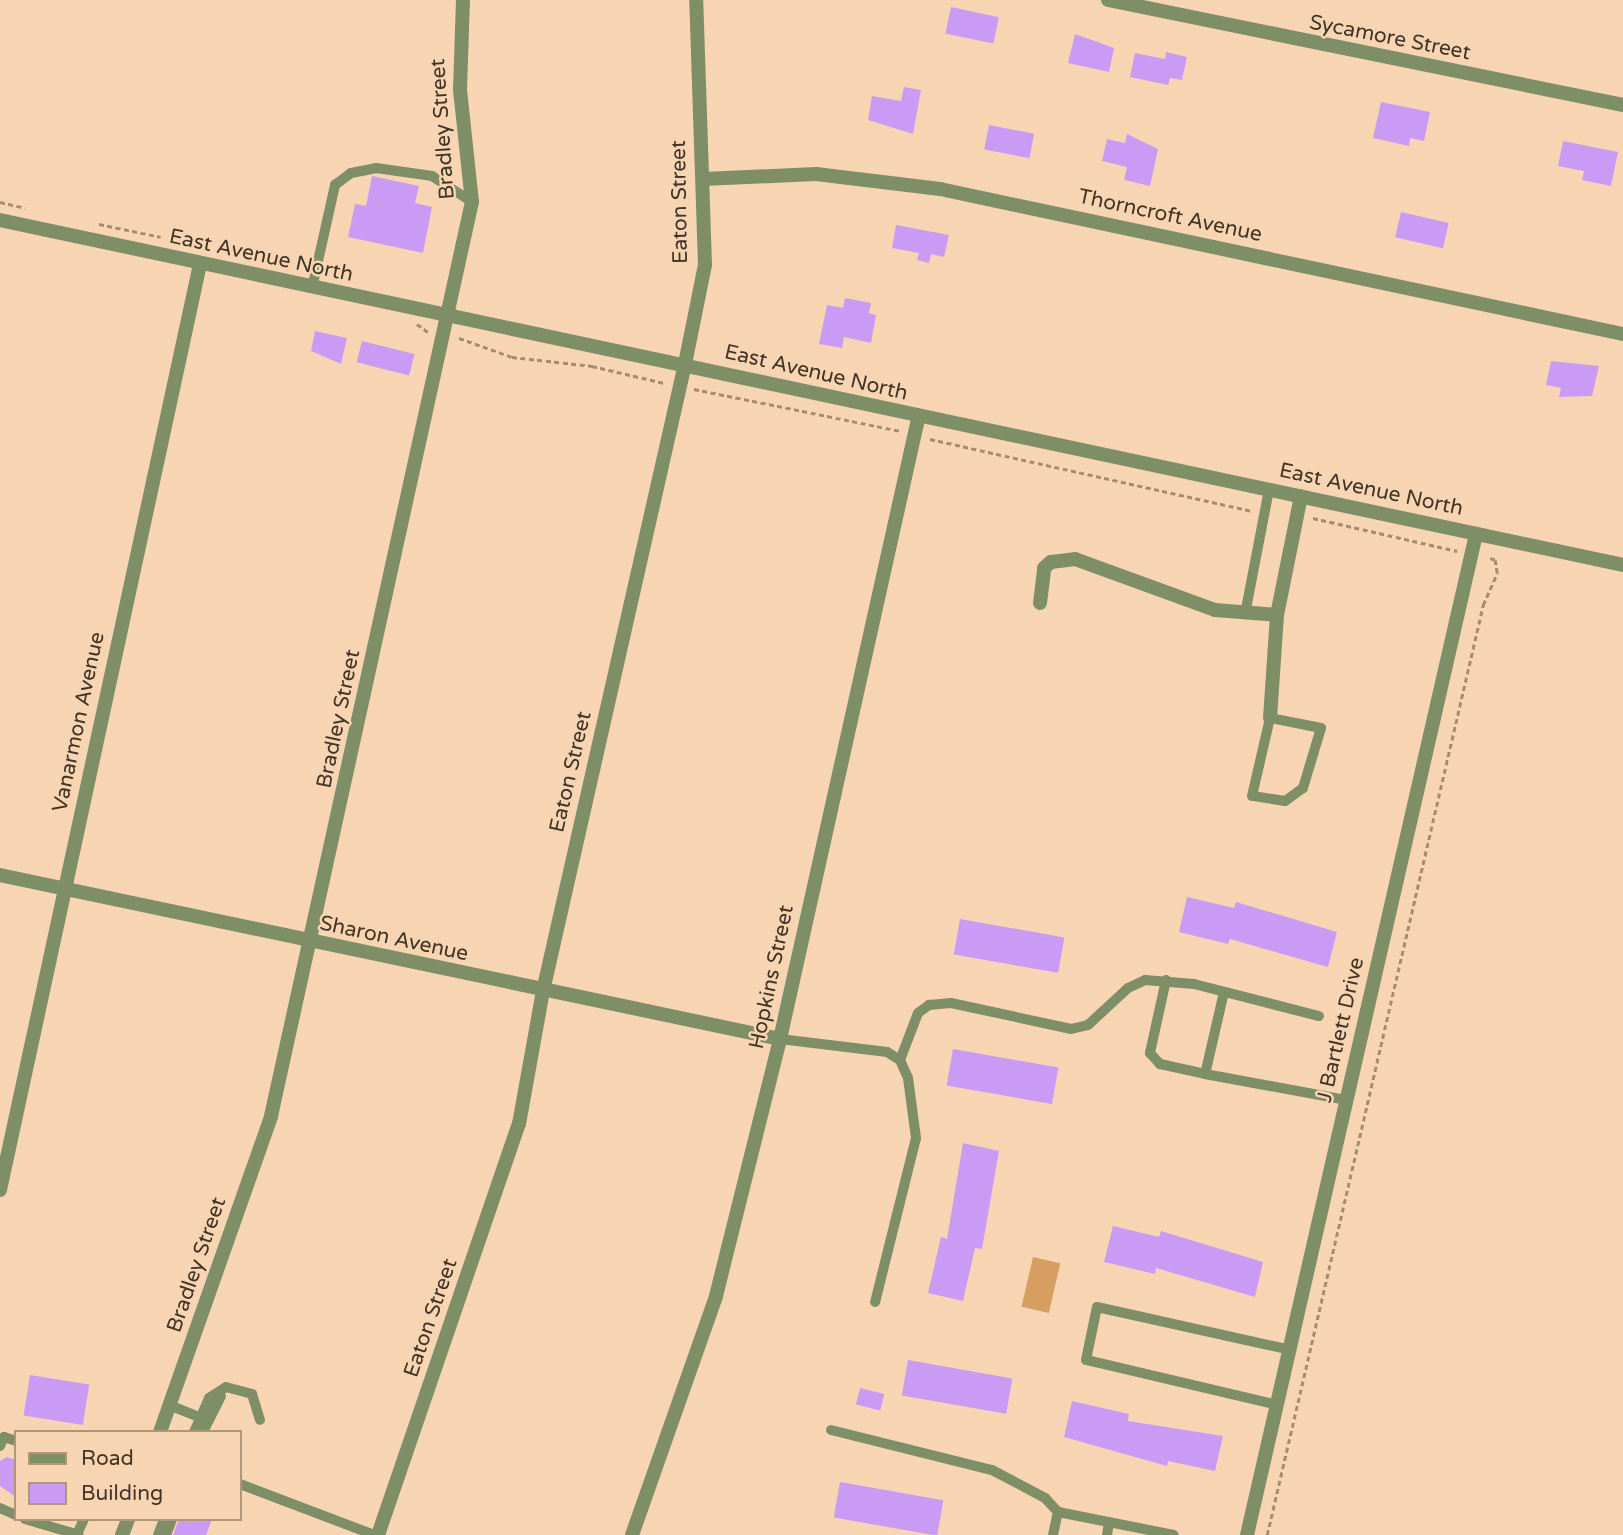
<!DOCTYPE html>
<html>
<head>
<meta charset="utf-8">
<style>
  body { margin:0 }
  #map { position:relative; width:1623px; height:1535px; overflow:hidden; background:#f8d5b2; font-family:"Varela Round",sans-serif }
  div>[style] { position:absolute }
  .green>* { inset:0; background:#d69e61; transform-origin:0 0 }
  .building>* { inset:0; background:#c99bf5; transform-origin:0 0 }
  .path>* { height:2.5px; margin-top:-1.25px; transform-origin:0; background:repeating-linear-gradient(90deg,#a48b72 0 5px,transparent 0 8.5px) }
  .service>* { height:10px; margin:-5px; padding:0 5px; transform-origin:5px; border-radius:5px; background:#7e8f68 }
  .minor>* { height:14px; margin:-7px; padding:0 7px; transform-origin:7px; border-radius:7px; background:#7e8f68 }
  span { translate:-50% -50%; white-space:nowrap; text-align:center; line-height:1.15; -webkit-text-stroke:5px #f8d5b2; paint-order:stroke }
  .street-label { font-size:21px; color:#423426 }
  .legend { position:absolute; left:14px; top:1430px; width:228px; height:91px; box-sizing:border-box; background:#f8d5b2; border:2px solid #af957a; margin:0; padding:9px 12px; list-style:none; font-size:21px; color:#423426 }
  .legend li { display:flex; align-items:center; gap:14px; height:35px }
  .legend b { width:35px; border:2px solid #af957a }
</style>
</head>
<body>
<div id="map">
  <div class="green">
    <div style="left:1033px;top:1257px;width:28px;height:51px;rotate:13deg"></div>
  </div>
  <div class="building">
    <div style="left:951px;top:7px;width:49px;height:27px;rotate:12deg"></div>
    <div style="clip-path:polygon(1075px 34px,1114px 48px,1109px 72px,1068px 63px)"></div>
    <div style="clip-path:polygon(1166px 52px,1187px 57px,1182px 80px,1170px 78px,1168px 85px,1130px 77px,1135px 53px,1165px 59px)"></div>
    <div style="clip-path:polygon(904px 87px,921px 90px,913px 134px,868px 120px,872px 96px,901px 101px)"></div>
    <div style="clip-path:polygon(1381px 102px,1430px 112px,1424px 141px,1410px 138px,1409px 146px,1373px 138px)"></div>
    <div style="left:989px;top:125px;width:46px;height:25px;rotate:11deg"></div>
    <div style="clip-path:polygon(1127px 134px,1158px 149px,1150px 186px,1124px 180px,1127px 167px,1102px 161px,1107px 139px,1125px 143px)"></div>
    <div style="clip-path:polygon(1563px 141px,1618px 152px,1611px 186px,1582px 180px,1584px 171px,1558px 166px)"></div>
    <div style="clip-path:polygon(372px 176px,419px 186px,415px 203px,432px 207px,423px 253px,348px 237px,355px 204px,366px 206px)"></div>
    <div style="left:1401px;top:212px;width:49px;height:26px;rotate:13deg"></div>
    <div style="clip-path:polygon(896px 225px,949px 235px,944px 257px,931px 254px,929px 263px,917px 260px,919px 253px,892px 248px)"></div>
    <div style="clip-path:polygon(845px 298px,871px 303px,869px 313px,876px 315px,871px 343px,844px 337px,842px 348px,819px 344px,827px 305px,843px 308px)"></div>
    <div style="clip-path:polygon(315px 331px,347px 338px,341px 364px,311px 351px)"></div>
    <div style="left:362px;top:341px;width:54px;height:22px;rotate:14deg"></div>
    <div style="clip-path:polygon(1551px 361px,1599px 366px,1592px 396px,1559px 397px,1561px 388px,1546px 385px)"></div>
    <div style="clip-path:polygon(1187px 897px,1234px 908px,1236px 902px,1337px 932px,1328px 967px,1230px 939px,1228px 944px,1179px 932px)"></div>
    <div style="left:960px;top:919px;width:106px;height:36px;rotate:10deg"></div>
    <div style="left:953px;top:1049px;width:107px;height:37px;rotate:10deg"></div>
    <div style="clip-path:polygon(963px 1143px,999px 1151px,982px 1249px,975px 1248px,963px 1301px,928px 1293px,941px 1237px,947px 1239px)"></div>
    <div style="clip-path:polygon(1113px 1226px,1159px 1237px,1161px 1231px,1263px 1262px,1255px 1297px,1156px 1268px,1155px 1274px,1104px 1262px)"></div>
    <div style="left:908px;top:1360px;width:106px;height:36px;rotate:10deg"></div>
    <div style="left:30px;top:1375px;width:60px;height:41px;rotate:9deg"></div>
    <div style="left:860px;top:1388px;width:25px;height:17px;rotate:14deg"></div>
    <div style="clip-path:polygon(1072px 1401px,1129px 1414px,1128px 1421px,1223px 1436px,1215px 1471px,1168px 1461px,1167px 1466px,1064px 1437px)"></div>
    <div style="clip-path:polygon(7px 1457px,16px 1460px,16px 1497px,0 1486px,0 1461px)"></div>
    <div style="left:840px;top:1482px;width:105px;height:36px;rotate:10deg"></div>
    <div style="clip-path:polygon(179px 1519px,212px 1519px,206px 1535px,173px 1535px)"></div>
  </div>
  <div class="path">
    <div style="left:0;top:202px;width:26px;rotate:13deg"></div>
    <div style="left:99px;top:224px;width:63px;rotate:11.8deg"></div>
    <div style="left:417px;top:324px;width:14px;rotate:36deg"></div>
    <div style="left:459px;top:338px;width:56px;rotate:19.7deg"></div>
    <div style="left:512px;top:357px;width:81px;rotate:6.4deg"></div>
    <div style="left:592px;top:366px;width:74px;rotate:13.3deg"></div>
    <div style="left:694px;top:389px;width:210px;rotate:11.5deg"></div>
    <div style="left:930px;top:439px;width:329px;rotate:12.6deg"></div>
    <div style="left:1313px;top:518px;width:148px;rotate:12.9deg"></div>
    <div style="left:1267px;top:1535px;width:955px;rotate:-76.92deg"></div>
    <div style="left:1483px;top:605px;width:35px;rotate:-66deg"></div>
    <div style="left:1497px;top:573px;width:13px;rotate:-99deg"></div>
    <div style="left:1495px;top:560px;width:8px;rotate:-166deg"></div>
  </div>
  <div class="service">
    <div style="left:312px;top:288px;width:106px;rotate:-77.4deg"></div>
    <div style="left:335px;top:185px;width:20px;rotate:-37deg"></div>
    <div style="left:351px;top:173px;width:25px;rotate:-11deg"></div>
    <div style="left:376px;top:168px;width:57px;rotate:8.1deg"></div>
    <div style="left:432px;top:176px;width:48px;rotate:33deg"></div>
    <div style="left:1246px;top:609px;width:122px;rotate:-79.1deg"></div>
    <div style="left:1270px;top:718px;width:52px;rotate:11.1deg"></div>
    <div style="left:1321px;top:728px;width:63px;rotate:106.7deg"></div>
    <div style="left:1303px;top:788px;width:22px;rotate:144deg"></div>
    <div style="left:1285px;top:801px;width:33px;rotate:-171deg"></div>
    <div style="left:1252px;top:796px;width:80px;rotate:-77deg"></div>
    <div style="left:1166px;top:980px;width:75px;rotate:102.4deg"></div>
    <div style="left:1150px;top:1053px;width:15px;rotate:48deg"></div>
    <div style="left:1160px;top:1064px;width:46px;rotate:12.5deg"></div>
    <div style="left:1224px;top:992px;width:84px;rotate:103deg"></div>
    <div style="left:1205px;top:1074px;width:143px;rotate:10.4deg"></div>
    <div style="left:780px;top:1039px;width:108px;rotate:6.9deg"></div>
    <div style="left:887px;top:1052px;width:15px;rotate:32deg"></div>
    <div style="left:900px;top:1060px;width:20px;rotate:66deg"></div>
    <div style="left:908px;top:1078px;width:61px;rotate:82.4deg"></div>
    <div style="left:916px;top:1138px;width:169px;rotate:104deg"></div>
    <div style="left:900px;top:1060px;width:50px;rotate:-69deg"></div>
    <div style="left:918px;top:1013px;width:14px;rotate:-36deg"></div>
    <div style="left:929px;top:1005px;width:22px;rotate:-5deg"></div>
    <div style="left:951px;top:1003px;width:123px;rotate:12.2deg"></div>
    <div style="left:1071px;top:1029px;width:17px;rotate:-13deg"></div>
    <div style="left:1088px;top:1025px;width:54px;rotate:-42.8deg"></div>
    <div style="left:1128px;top:988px;width:19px;rotate:-25deg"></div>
    <div style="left:1145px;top:980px;width:49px;rotate:4.7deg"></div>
    <div style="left:1194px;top:984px;width:129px;rotate:14.4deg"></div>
    <div style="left:1274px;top:1404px;width:193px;rotate:-166.8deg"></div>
    <div style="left:1086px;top:1360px;width:54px;rotate:-78.3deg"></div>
    <div style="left:1097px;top:1307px;width:195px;rotate:12.5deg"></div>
    <div style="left:169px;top:1405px;width:32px;rotate:22deg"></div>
    <div style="left:831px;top:1430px;width:166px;rotate:14deg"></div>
    <div style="left:992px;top:1470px;width:60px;rotate:27.8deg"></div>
    <div style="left:1045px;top:1498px;width:19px;rotate:47deg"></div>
    <div style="left:1058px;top:1512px;width:118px;rotate:11.2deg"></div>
    <div style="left:194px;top:1432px;width:37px;rotate:-66deg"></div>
    <div style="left:209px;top:1398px;width:20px;rotate:-33deg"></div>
    <div style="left:226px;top:1387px;width:27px;rotate:15deg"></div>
    <div style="left:252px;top:1394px;width:27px;rotate:73deg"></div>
    <div style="left:203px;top:1432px;width:40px;rotate:-63.4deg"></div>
    <div style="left:0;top:1446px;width:10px;rotate:-66deg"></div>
    <div style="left:4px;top:1437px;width:13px;rotate:18deg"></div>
    <div style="left:240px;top:1484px;width:143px;rotate:20.8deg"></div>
    <div style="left:0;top:1508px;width:17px;rotate:24deg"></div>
    <div style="left:25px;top:1519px;width:56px;rotate:16.5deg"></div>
    <div style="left:77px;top:1534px;width:17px;rotate:-65deg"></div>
    <div style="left:158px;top:1535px;width:17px;rotate:-69deg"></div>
    <div style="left:166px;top:1535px;width:17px;rotate:-69deg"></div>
    <div style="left:1053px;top:1535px;width:24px;rotate:-78deg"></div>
    <div style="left:1107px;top:1535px;width:13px;rotate:-81deg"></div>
  </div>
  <div class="minor">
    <div style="left:1108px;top:0;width:526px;rotate:11.52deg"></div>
    <div style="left:703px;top:179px;width:113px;rotate:-2.5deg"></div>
    <div style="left:816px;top:174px;width:125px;rotate:6.9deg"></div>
    <div style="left:940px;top:189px;width:698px;rotate:11.99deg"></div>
    <div style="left:0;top:220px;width:1659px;rotate:12deg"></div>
    <div style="left:1040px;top:603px;width:35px;rotate:-83deg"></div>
    <div style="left:1044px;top:568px;width:9px;rotate:-41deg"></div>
    <div style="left:1051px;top:562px;width:24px;rotate:-7deg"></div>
    <div style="left:1075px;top:559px;width:149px;rotate:20deg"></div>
    <div style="left:1215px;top:610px;width:62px;rotate:4.6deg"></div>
    <div style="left:1270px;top:718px;width:103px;rotate:-86.1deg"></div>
    <div style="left:1277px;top:615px;width:121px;rotate:-78.6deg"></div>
    <div style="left:0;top:875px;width:797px;rotate:11.87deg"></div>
    <div style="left:0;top:1190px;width:947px;rotate:-77.81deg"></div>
    <div style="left:160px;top:1432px;width:335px;rotate:-70.6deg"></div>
    <div style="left:271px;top:1116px;width:936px;rotate:-77.6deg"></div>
    <div style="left:472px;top:202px;width:113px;rotate:-96.1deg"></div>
    <div style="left:460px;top:90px;width:90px;rotate:-88.1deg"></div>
    <div style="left:122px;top:1535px;width:17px;rotate:-69deg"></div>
    <div style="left:378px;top:1535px;width:435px;rotate:-71.1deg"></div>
    <div style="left:519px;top:1124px;width:135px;rotate:-79.8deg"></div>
    <div style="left:543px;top:991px;width:643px;rotate:-77.24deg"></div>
    <div style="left:685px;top:364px;width:101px;rotate:-78.6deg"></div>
    <div style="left:705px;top:265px;width:265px;rotate:-91.9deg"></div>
    <div style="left:632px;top:1535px;width:253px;rotate:-70.6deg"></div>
    <div style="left:716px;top:1296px;width:265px;rotate:-76deg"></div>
    <div style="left:780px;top:1039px;width:635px;rotate:-77.45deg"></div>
    <div style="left:1247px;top:1535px;width:1027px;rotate:-77.11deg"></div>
  </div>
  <div class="street-label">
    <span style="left:1390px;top:38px;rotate:11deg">Sycamore Street</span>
    <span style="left:443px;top:129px;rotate:-94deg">Bradley Street</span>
    <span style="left:680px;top:202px;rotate:-91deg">Eaton Street</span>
    <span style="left:1170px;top:216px;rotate:12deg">Thorncroft Avenue</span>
    <span style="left:261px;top:256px;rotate:12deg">East Avenue North</span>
    <span style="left:816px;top:373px;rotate:13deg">East Avenue North</span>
    <span style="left:1371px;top:490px;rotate:12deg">East Avenue North</span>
    <span style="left:339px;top:719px;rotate:-78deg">Bradley Street</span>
    <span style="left:79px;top:722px;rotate:-78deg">Vanarmon Avenue</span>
    <span style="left:571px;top:772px;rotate:-77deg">Eaton Street</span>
    <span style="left:394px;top:939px;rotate:12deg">Sharon Avenue</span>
    <span style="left:772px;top:977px;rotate:-78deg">Hopkins Street</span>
    <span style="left:1341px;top:1030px;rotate:-77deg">J Bartlett Drive</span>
    <span style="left:197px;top:1265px;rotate:-71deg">Bradley Street</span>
    <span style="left:431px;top:1318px;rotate:-71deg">Eaton Street</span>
  </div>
  <ul class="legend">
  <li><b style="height:9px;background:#7e8f68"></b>Road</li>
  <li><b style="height:19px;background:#c99bf5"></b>Building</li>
  </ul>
</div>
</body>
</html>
